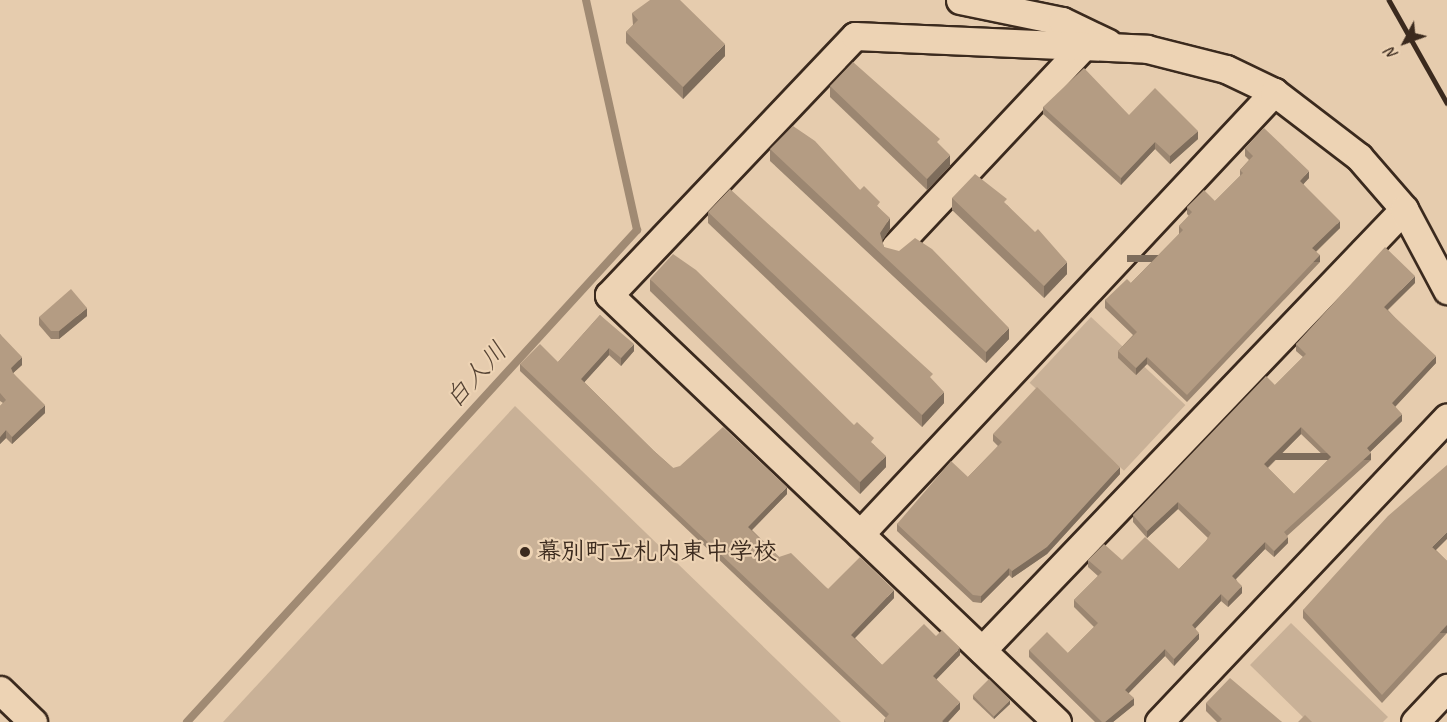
<!DOCTYPE html>
<html>
<head>
<meta charset="utf-8">
<style>
  body { margin:0 }
  #map { position:relative; width:1447px; height:722px; overflow:hidden; background:#e6ccae; font-family:Caveat,"Klee One",sans-serif }
  div>[style] { position:absolute }
  .green>* { inset:0; background:#c9b197; transform-origin:0 0 }
  .stream>* { height:8px; margin:-4px; padding:0 4px; transform-origin:4px; border-radius:4px; background:#a08a73 }
  .roads { filter:drop-shadow(2px 0 #3b2a1e) drop-shadow(-2px 0 #3b2a1e) drop-shadow(0 2px #3b2a1e) drop-shadow(0 -2px #3b2a1e) }
  .minor>* { height:27px; margin:-13.5px; padding:0 13.5px; transform-origin:13.5px; border-radius:13.5px; background:#edd3b4 }
  .rail>* { height:4.5px; margin:-2.25px; padding:0 2.25px; transform-origin:2.25px; border-radius:2.25px; background:#3b2a1e }
  .wall>* { inset:0; background:#9b8671 }
  .shaded-wall>* { inset:0; background:#7e6d5c; transform-origin:0 0 }
  .building>* { inset:0; background:#b49c83; transform-origin:0 0 }
  .dots>* { width:16px; height:16px; translate:-50% -50%; box-sizing:border-box; border:3px solid #edd3b4; border-radius:50% }
  span { translate:-50% -50%; white-space:nowrap; text-align:center; line-height:1.15; -webkit-text-stroke:4.5px #edd3b4; paint-order:stroke }
  .poi-label { font-size:24px; color:#3b2a1e; font-weight:700 }
  .left { translate:0 -50%; text-align:left }
  .water-label { font-size:26px; color:#544233; font-style:italic }
  .north { position:absolute; left:1375px; top:12px; width:60px; height:60px; -webkit-text-stroke:4px #edd3b4; paint-order:stroke; rotate:229deg; font-size:16px; font-weight:700; line-height:24px; text-align:center; color:#3b2a1e }
  .north::after { content:''; display:block; margin:auto; width:21px; height:27px; background:#3b2a1e; clip-path:polygon(50% 0,100% 100%,50% 72%,0 100%) }
</style>
</head>
<body>
<div id="map">
  <div class="green">
    <div style="left:1091px;top:317px;width:129px;height:90px;rotate:43deg"></div>
    <div style="clip-path:polygon(515px 406px,841px 722px,223px 722px)"></div>
    <div style="clip-path:polygon(1291px 623px,1388px 717px,1383px 722px,1308px 722px,1250px 665px)"></div>
  </div>
  <div class="stream">
    <div style="left:187px;top:722px;width:667px;rotate:-47.55deg"></div>
    <div style="left:637px;top:230px;width:236px;rotate:-102.5deg"></div>
  </div>
  <div class="roads">
    <div class="minor">
      <div style="left:960px;top:0;width:104px;rotate:11.6deg"></div>
      <div style="left:1062px;top:21px;width:51px;rotate:25.6deg"></div>
      <div style="left:895px;top:247px;width:276px;rotate:-46.8deg"></div>
      <div style="left:860px;top:534px;width:606px;rotate:-46.87deg"></div>
      <div style="left:982px;top:650px;width:610px;rotate:-46.26deg"></div>
      <div style="left:0;top:690px;width:46px;rotate:44.1deg"></div>
      <div style="left:1057px;top:722px;width:619px;rotate:-136.37deg"></div>
      <div style="left:609px;top:295px;width:357px;rotate:-46.5deg"></div>
      <div style="left:855px;top:36px;width:292px;rotate:2.5deg"></div>
      <div style="left:1147px;top:49px;width:81px;rotate:14.2deg"></div>
      <div style="left:1226px;top:69px;width:53px;rotate:25.6deg"></div>
      <div style="left:1274px;top:92px;width:107px;rotate:37.4deg"></div>
      <div style="left:1359px;top:157px;width:69px;rotate:49.1deg"></div>
      <div style="left:1404px;top:209px;width:92px;rotate:62deg"></div>
      <div style="left:1159px;top:722px;width:419px;rotate:-46.6deg"></div>
      <div style="left:1415px;top:722px;width:47px;rotate:-46.7deg"></div>
    </div>
  </div>
  <div class="rail">
    <div style="left:1389px;top:0;width:118px;rotate:60.6deg"></div>
  </div>
  <div class="wall">
    <div style="clip-path:polygon(632px 13px,725px 56px,683px 99px,626px 43px,626px 32px,633px 25px)"></div>
    <div style="clip-path:polygon(830px 86px,940px 146px,950px 166px,927px 190px,830px 97px)"></div>
    <div style="clip-path:polygon(1043px 107px,1129px 115px,1198px 139px,1170px 164px,1155px 149px,1121px 185px,1043px 114px)"></div>
    <div style="clip-path:polygon(1245px 148px,1309px 178px,1303px 184px,1340px 228px,1316px 252px,1320px 262px,1187px 402px,1147px 364px,1136px 375px,1118px 358px,1118px 351px,1133px 335px,1105px 308px,1105px 300px,1131px 283px,1179px 234px,1179px 226px,1189px 216px,1187px 214px,1187px 207px,1215px 201px,1240px 176px,1240px 170px,1249px 160px,1245px 156px)"></div>
    <div style="clip-path:polygon(770px 149px,860px 190px,880px 209px,890px 229px,882px 241px,884px 247px,1009px 339px,986px 363px,770px 161px)"></div>
    <div style="clip-path:polygon(952px 198px,1007px 205px,1067px 274px,1044px 298px,952px 210px)"></div>
    <div style="clip-path:polygon(708px 212px,933px 381px,944px 403px,922px 427px,708px 223px)"></div>
    <div style="clip-path:polygon(650px 279px,874px 445px,886px 467px,860px 494px,650px 291px)"></div>
    <div style="clip-path:polygon(evenodd,1415px 283px,1388px 310px,1436px 363px,1395px 407px,1402px 421px,1370px 452px,1371px 460px,1287px 536px,1288px 543px,1274px 557px,1265px 549px,1236px 579px,1242px 593px,1228px 607px,1221px 601px,1195px 628px,1199px 639px,1174px 666px,1165px 656px,1128px 693px,1134px 705px,1113px 722px,1095px 722px,1029px 657px,1029px 650px,1068px 653px,1094px 627px,1074px 607px,1074px 600px,1098px 576px,1088px 567px,1088px 560px,1122px 560px,1179px 569px,1206px 541px,1208px 538px,1178px 509px,1147px 538px,1133px 522px,1133px 515px,1275px 385px,1303px 357px,1296px 351px,1296px 344px,1415px 283px,1301px 434px,1328px 460px,1294px 494px,1268px 468px,1301px 434px)"></div>
    <div style="clip-path:polygon(600px 315px,634px 351px,621px 366px,609px 355px,584px 382px,654px 451px,673px 468px,787px 494px,752px 530px,779px 557px,828px 589px,894px 598px,855px 638px,882px 665px,936px 636px,960px 655px,936px 679px,960px 709px,948px 722px,884px 722px,884px 720px,886px 718px,520px 371px,520px 364px,558px 362px)"></div>
    <div style="clip-path:polygon(87px 316px,59px 339px,51px 339px,39px 325px,39px 317px)"></div>
    <div style="clip-path:polygon(0 334px,22px 365px,13px 373px,45px 413px,12px 444px,6px 438px,0 444px,0 406px,3px 403px,0 401px)"></div>
    <div style="clip-path:polygon(993px 434px,1120px 474px,1047px 554px,1012px 578px,1009px 575px,981px 603px,973px 602px,897px 531px,897px 524px,968px 477px,998px 446px,993px 441px)"></div>
    <div style="clip-path:polygon(1436px 550px,1447px 561px,1447px 633px,1382px 703px,1303px 618px,1303px 610px)"></div>
    <div style="clip-path:polygon(973px 695px,1010px 704px,994px 719px,973px 699px)"></div>
    <div style="clip-path:polygon(1206px 703px,1282px 722px,1217px 722px,1206px 711px)"></div>
  </div>
  <div class="shaded-wall">
    <div style="clip-path:polygon(725px 44px,725px 56px,683px 99px,683px 87px)"></div>
    <div style="clip-path:polygon(1198px 131px,1198px 139px,1170px 164px,1170px 156px)"></div>
    <div style="clip-path:polygon(1155px 142px,1155px 149px,1121px 185px,1121px 178px)"></div>
    <div style="clip-path:polygon(950px 155px,950px 166px,927px 190px,927px 179px)"></div>
    <div style="clip-path:polygon(1309px 171px,1309px 178px,1300px 188px,1300px 181px)"></div>
    <div style="clip-path:polygon(890px 218px,890px 229px,880px 244px,880px 233px)"></div>
    <div style="clip-path:polygon(1340px 221px,1340px 228px,1312px 255px,1312px 248px)"></div>
    <div style="left:1320px;top:255px;width:7px;height:193px;rotate:90deg"></div>
    <div style="clip-path:polygon(1067px 262px,1067px 274px,1044px 298px,1044px 286px)"></div>
    <div style="clip-path:polygon(1415px 276px,1415px 283px,1384px 313px,1384px 307px)"></div>
    <div style="clip-path:polygon(87px 308px,87px 316px,59px 339px,59px 331px)"></div>
    <div style="clip-path:polygon(1009px 328px,1009px 339px,986px 363px,986px 352px)"></div>
    <div style="clip-path:polygon(634px 344px,634px 351px,621px 366px,621px 358px)"></div>
    <div style="clip-path:polygon(609px 348px,609px 355px,581px 386px,581px 379px)"></div>
    <div style="clip-path:polygon(1436px 356px,1436px 363px,1392px 410px,1392px 403px)"></div>
    <div style="clip-path:polygon(22px 357px,22px 365px,11px 375px,11px 368px)"></div>
    <div style="clip-path:polygon(1147px 357px,1147px 364px,1136px 375px,1136px 368px)"></div>
    <div style="clip-path:polygon(944px 392px,944px 403px,922px 427px,922px 415px)"></div>
    <div style="clip-path:polygon(45px 405px,45px 413px,12px 444px,12px 437px)"></div>
    <div style="clip-path:polygon(1402px 414px,1402px 421px,1367px 455px,1367px 448px)"></div>
    <div style="clip-path:polygon(1301px 427px,1301px 434px,1264px 471px,1264px 464px)"></div>
    <div style="clip-path:polygon(6px 430px,6px 438px,0 444px,0 437px)"></div>
    <div style="left:1371px;top:453px;width:7px;height:118px;rotate:90deg"></div>
    <div style="clip-path:polygon(886px 456px,886px 467px,860px 494px,860px 482px)"></div>
    <div style="clip-path:polygon(1120px 467px,1120px 474px,1047px 554px,1012px 578px,1012px 571px)"></div>
    <div style="clip-path:polygon(787px 487px,787px 494px,748px 534px,748px 527px)"></div>
    <div style="clip-path:polygon(1178px 502px,1178px 509px,1147px 538px,1147px 531px)"></div>
    <div style="clip-path:polygon(1447px 532px,1447px 539px,1432px 554px,1432px 547px)"></div>
    <div style="clip-path:polygon(1288px 537px,1288px 543px,1274px 557px,1274px 551px)"></div>
    <div style="clip-path:polygon(1265px 542px,1265px 549px,1232px 583px,1232px 576px)"></div>
    <div style="clip-path:polygon(1009px 568px,1009px 575px,981px 603px,981px 596px)"></div>
    <div style="clip-path:polygon(1242px 586px,1242px 593px,1228px 607px,1228px 601px)"></div>
    <div style="clip-path:polygon(894px 590px,894px 598px,851px 642px,851px 635px)"></div>
    <div style="clip-path:polygon(1221px 594px,1221px 601px,1192px 632px,1192px 625px)"></div>
    <div style="left:1447px;top:625px;width:8px;height:96px;rotate:90deg"></div>
    <div style="clip-path:polygon(1199px 633px,1199px 639px,1174px 666px,1174px 659px)"></div>
    <div style="clip-path:polygon(960px 648px,960px 655px,933px 683px,933px 676px)"></div>
    <div style="clip-path:polygon(1165px 649px,1165px 656px,1125px 697px,1125px 690px)"></div>
    <div style="clip-path:polygon(1134px 698px,1134px 705px,1113px 722px,1105px 722px)"></div>
    <div style="clip-path:polygon(1010px 700px,1010px 704px,994px 719px,994px 715px)"></div>
    <div style="clip-path:polygon(960px 702px,960px 709px,948px 722px,942px 722px)"></div>
  </div>
  <div class="building">
    <div style="clip-path:polygon(650px 0,680px 0,725px 44px,683px 87px,626px 32px,638px 20px,632px 13px)"></div>
    <div style="clip-path:polygon(853px 62px,940px 139px,937px 142px,950px 155px,927px 179px,830px 86px)"></div>
    <div style="clip-path:polygon(1084px 68px,1129px 115px,1155px 88px,1198px 131px,1170px 156px,1155px 142px,1121px 178px,1043px 107px)"></div>
    <div style="clip-path:polygon(793px 126px,815px 141px,860px 190px,864px 186px,880px 202px,877px 206px,890px 218px,880px 233px,884px 247px,899px 251px,915px 238px,932px 249px,1009px 328px,986px 352px,770px 149px)"></div>
    <div style="clip-path:polygon(1264px 128px,1309px 171px,1300px 181px,1340px 221px,1312px 248px,1320px 255px,1187px 395px,1147px 357px,1136px 368px,1118px 351px,1137px 332px,1105px 300px,1127px 279px,1131px 283px,1183px 230px,1179px 226px,1192px 212px,1187px 207px,1204px 190px,1215px 201px,1243px 173px,1240px 170px,1253px 156px,1245px 148px)"></div>
    <div style="clip-path:polygon(975px 174px,1007px 199px,1004px 202px,1035px 232px,1038px 229px,1067px 262px,1044px 286px,952px 198px)"></div>
    <div style="clip-path:polygon(730px 189px,933px 374px,930px 377px,944px 392px,922px 415px,708px 212px)"></div>
    <div style="clip-path:polygon(evenodd,1385px 247px,1415px 276px,1384px 307px,1436px 356px,1392px 403px,1402px 414px,1367px 448px,1371px 453px,1284px 532px,1288px 537px,1274px 551px,1265px 542px,1232px 576px,1242px 586px,1228px 601px,1221px 594px,1192px 625px,1199px 633px,1174px 659px,1165px 649px,1125px 690px,1134px 698px,1105px 722px,1102px 722px,1029px 650px,1047px 632px,1068px 653px,1098px 623px,1074px 600px,1102px 572px,1088px 560px,1104px 544px,1122px 560px,1145px 537px,1179px 569px,1206px 541px,1211px 533px,1178px 502px,1147px 531px,1133px 515px,1266px 376px,1275px 385px,1306px 354px,1296px 344px,1385px 247px,1301px 427px,1331px 457px,1294px 494px,1264px 464px,1301px 427px)"></div>
    <div style="clip-path:polygon(673px 254px,696px 270px,854px 425px,857px 422px,874px 438px,871px 442px,886px 456px,860px 482px,650px 279px)"></div>
    <div style="clip-path:polygon(71px 289px,87px 308px,59px 331px,51px 331px,39px 317px)"></div>
    <div style="clip-path:polygon(600px 315px,634px 344px,621px 358px,609px 348px,581px 379px,654px 451px,673px 468px,680px 466px,723px 427px,787px 487px,748px 527px,779px 557px,791px 553px,828px 589px,860px 557px,894px 590px,851px 635px,882px 665px,924px 624px,936px 636px,942px 630px,960px 648px,933px 676px,960px 702px,942px 721px,943px 722px,886px 722px,884px 720px,889px 714px,520px 364px,540px 344px,558px 362px)"></div>
    <div style="clip-path:polygon(0 334px,22px 357px,11px 368px,13px 373px,45px 405px,12px 437px,6px 430px,0 437px,0 406px,6px 400px,0 393px)"></div>
    <div style="clip-path:polygon(1037px 387px,1120px 467px,1047px 547px,1012px 571px,1009px 568px,981px 596px,973px 595px,897px 524px,951px 461px,968px 477px,1002px 442px,993px 434px)"></div>
    <div style="clip-path:polygon(1447px 465px,1447px 532px,1432px 547px,1447px 561px,1447px 625px,1382px 695px,1303px 610px,1388px 516px)"></div>
    <div style="clip-path:polygon(1230px 678px,1282px 722px,1219px 722px,1222px 719px,1206px 703px)"></div>
    <div style="left:989px;top:679px;width:30px;height:23px;rotate:45deg"></div>
    <div style="clip-path:polygon(1305px 715px,1312px 722px,1298px 722px)"></div>
  </div>
  <div class="dots">
    <div style="left:525px;top:552px;background:#3b2a1e"></div>
  </div>
  <div class="poi-label">
    <span class="left" style="left:537px;top:552px">幕別町立札内東中学校</span>
  </div>
  <div class="water-label">
    <span style="left:476px;top:375px;rotate:-48deg">白人川</span>
  </div>
  <div class="north">N</div>
</div>
</body>
</html>
